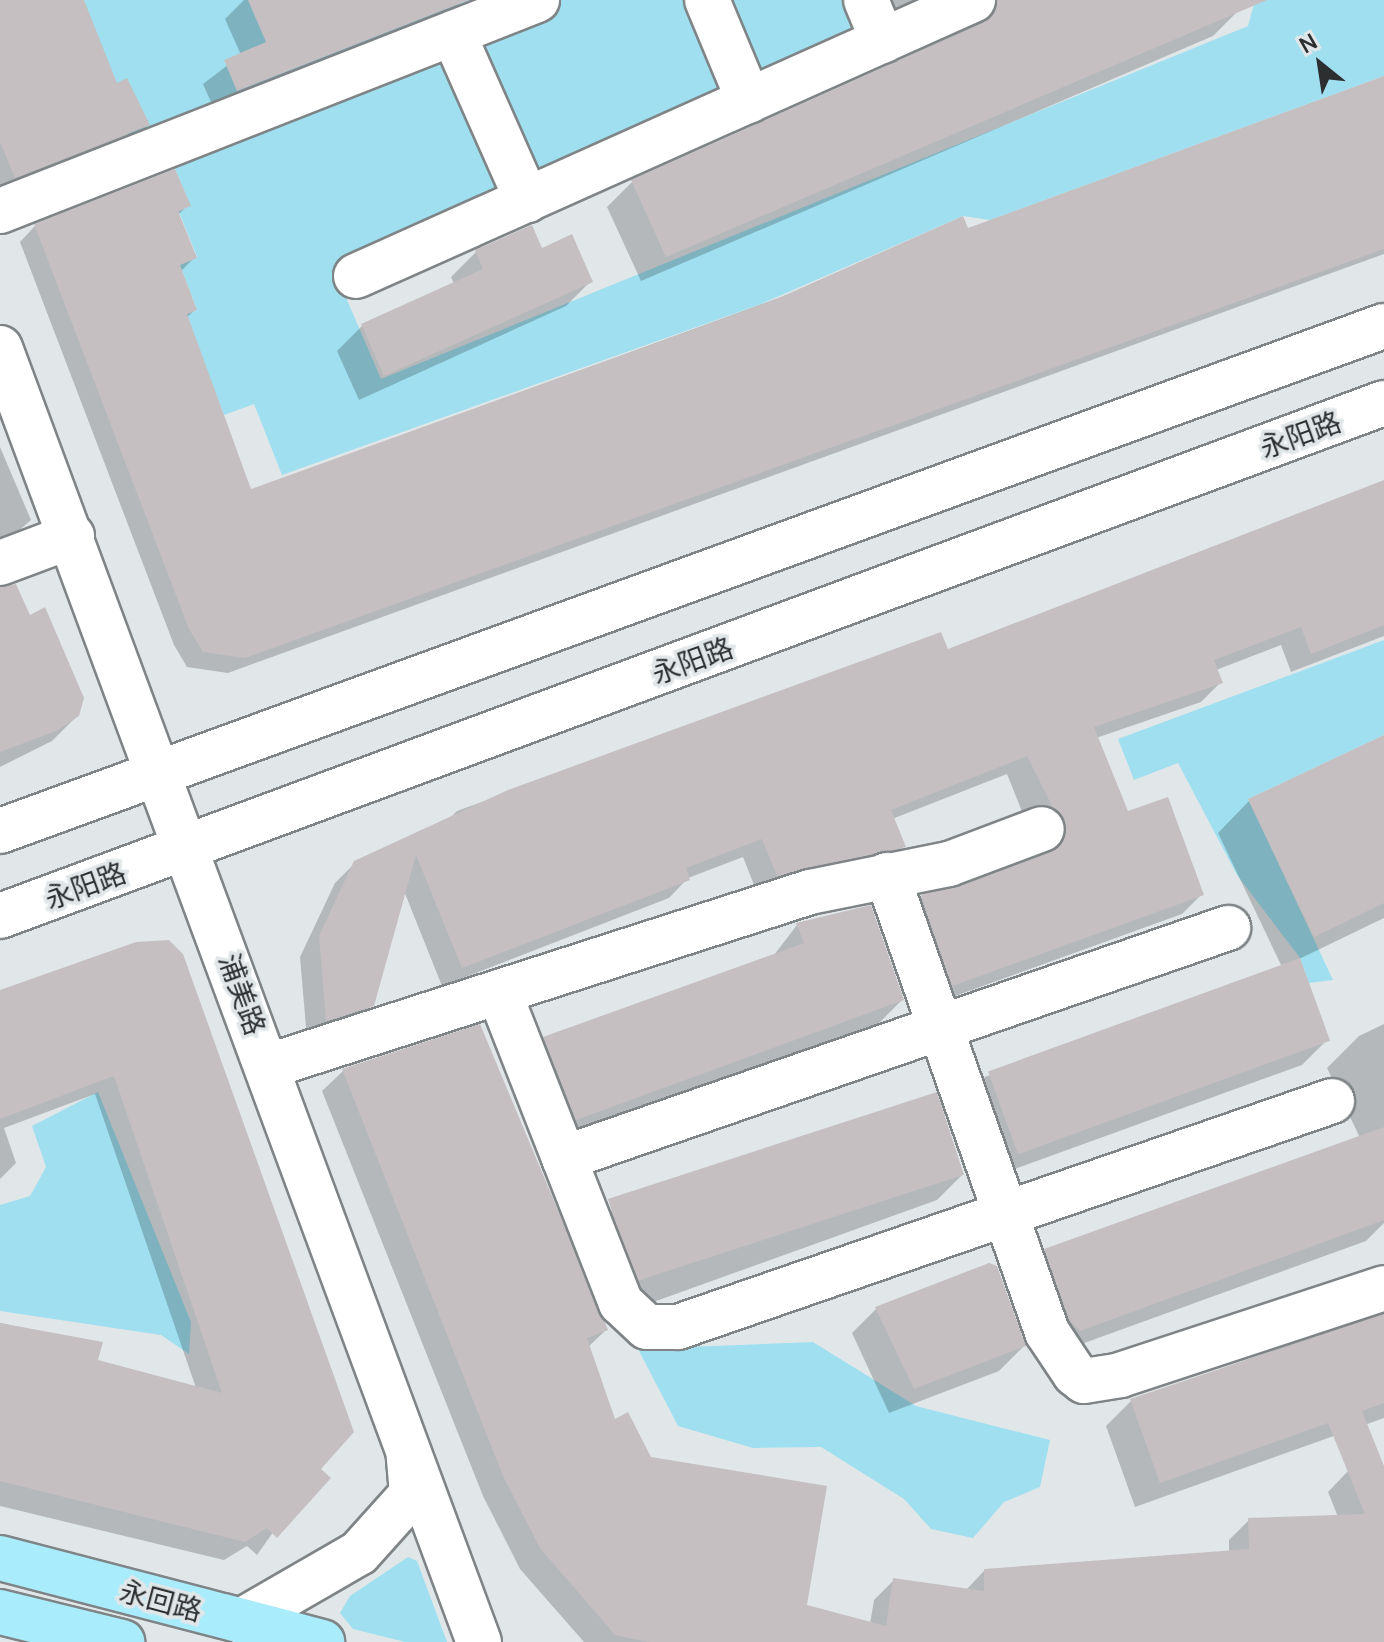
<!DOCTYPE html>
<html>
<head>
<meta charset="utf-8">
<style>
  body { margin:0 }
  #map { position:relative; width:1384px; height:1642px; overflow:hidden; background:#e1e7e9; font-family:Manrope,"Noto Sans SC",sans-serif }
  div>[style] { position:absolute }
  .green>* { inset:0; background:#9fdfef }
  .shadow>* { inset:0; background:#0003 }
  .building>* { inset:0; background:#c5bfc1; transform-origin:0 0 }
  .roads { filter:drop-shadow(2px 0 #7f8486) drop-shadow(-2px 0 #7f8486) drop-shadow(0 2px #7f8486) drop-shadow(0 -2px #7f8486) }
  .minor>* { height:44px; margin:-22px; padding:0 22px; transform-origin:22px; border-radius:22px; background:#fff }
  .major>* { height:44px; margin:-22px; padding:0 22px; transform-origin:22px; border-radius:22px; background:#a9ecfc }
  span { translate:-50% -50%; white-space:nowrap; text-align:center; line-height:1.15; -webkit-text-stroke:7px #e1e7e9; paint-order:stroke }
  .street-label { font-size:28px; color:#2c2e2f }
  .north { position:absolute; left:1280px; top:24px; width:80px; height:80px; -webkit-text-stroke:6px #e1e7e9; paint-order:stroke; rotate:330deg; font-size:22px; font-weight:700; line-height:32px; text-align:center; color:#2c2e2f }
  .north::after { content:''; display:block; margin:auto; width:28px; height:36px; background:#2c2e2f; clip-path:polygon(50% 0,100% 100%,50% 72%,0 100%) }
</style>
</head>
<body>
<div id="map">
  <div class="green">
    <div style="clip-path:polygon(84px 0,862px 0,878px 37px,335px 272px,381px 379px,1248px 26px,1255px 0,1384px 0,1384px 76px,990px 220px,963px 216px,761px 304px,282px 475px,254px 404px,224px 415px,186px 315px,197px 310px,180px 265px,197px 257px,179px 212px,190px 205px,169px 154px,138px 168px)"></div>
    <div style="clip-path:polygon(1384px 640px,1384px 735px,1248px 799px,1333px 980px,1309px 983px,1300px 958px,1237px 875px,1178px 763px,1134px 780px,1118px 739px)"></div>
    <div style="clip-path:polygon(98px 1092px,191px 1322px,189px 1354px,161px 1335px,0 1311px,0 1205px,30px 1196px,46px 1167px,32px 1126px)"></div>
    <div style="clip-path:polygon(813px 1342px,916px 1406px,1050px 1440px,1040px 1487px,1004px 1502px,973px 1538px,931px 1529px,904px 1499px,821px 1447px,753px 1448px,678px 1426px,638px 1349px)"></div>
    <div style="clip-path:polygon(408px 1557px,417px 1561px,447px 1642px,405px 1642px,353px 1629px,340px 1613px,350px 1596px)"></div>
  </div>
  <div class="shadow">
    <div style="clip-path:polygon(0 0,81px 0,116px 86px,148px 125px,132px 141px,0 193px)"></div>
    <div style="clip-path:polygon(244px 0,462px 0,462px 1px,441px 23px,215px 111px,203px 84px,241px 55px,225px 19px)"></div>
    <div style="clip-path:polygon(871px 0,948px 0,882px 26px)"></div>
    <div style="clip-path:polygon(952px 0,1233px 0,1238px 11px,1213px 36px,641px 281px,607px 207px,632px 182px,970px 28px,972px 16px)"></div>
    <div style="clip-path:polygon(1384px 77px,1384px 254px,228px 673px,187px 667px,174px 645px,20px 242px,35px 226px,188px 205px,178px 215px,195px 257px,180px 272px,195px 310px,186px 318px,250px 491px)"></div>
    <div style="clip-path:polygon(541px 251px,591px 281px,566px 306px,359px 400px,337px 351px,362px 326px,454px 284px,451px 277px,476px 252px)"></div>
    <div style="clip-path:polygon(0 447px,31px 520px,0 547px)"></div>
    <div style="clip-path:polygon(1384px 482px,1384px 636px,1291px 672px,1281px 645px,1216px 670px,1220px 683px,1201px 702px,1096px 738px,1127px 814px,1202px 894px,1182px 914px,933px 1004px,902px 916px,922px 897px,1045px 852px,1047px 839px,1027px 824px,1007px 774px,892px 819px,903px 847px,884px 866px,758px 895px,743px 857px,688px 878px,669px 898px,442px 986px,404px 891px,372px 1005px,353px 1025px,307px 1039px,300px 957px,335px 883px,355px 863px,440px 828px,457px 811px,940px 635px,947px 652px)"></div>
    <div style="clip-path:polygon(0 627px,78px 715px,52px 741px,0 767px)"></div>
    <div style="clip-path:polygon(1384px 737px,1384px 918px,1299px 959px,1327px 1040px,1302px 1065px,987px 1179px,960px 1102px,985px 1077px,1282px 967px,1218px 833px,1249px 801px)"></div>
    <div style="clip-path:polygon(797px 925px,902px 1000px,877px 1025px,551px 1143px,520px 1063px,545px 1038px,774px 955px)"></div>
    <div style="clip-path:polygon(137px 944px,318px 1469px,257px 1555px,247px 1546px,224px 1560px,0 1506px,0 1323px,100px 1344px,95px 1362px,196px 1388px,95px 1094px,4px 1128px,16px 1163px,0 1179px,0 991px)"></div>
    <div style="clip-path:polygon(1384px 1024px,1384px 1223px,1366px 1241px,1054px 1354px,1020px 1275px,1045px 1250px,1360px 1138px,1327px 1068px,1359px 1036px)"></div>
    <div style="clip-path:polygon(479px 1027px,606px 1330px,588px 1347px,614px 1422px,805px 1607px,870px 1624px,874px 1600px,894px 1580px,966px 1590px,984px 1571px,1229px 1552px,1229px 1540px,1249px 1520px,1338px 1517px,1328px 1492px,1348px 1471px,1381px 1464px,1384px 1642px,584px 1642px,520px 1569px,483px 1496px,322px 1091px,343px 1071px)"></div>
    <div style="clip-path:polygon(962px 1175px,937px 1200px,620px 1314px,587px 1235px,612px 1210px)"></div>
    <div style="clip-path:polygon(877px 1308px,1024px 1346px,999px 1371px,889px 1413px,852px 1333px)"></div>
    <div style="clip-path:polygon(1384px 1311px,1384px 1418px,1135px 1507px,1106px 1426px,1131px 1401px)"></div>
  </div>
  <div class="building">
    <div style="clip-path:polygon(0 0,84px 0,117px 83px,127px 78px,150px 125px,15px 178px,0 142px)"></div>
    <div style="clip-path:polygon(248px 0,469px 0,237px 91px,224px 60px,266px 42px)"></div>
    <div style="clip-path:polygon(998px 0,1267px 0,666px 257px,631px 180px,983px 23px)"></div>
    <div style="clip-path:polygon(1384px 76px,1384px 249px,245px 658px,203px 652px,189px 629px,34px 224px,175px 169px,191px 206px,178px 211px,197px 258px,180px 265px,197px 310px,187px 314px,251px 489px,772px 301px,963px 216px,968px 228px)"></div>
    <div style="clip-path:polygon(532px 225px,542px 248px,572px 234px,593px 282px,384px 376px,361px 324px,483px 269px,475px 250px)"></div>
    <div style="clip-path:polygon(1384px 480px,1384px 625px,1311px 654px,1301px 627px,1214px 660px,1223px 683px,1094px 727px,1128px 811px,1168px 797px,1204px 895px,952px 986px,921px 895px,1051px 852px,1066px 834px,1027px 756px,891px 810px,906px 847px,777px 876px,762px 839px,686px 868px,690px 880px,462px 968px,416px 855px,374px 1006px,326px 1021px,319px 936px,354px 861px,508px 790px,941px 632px,948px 649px)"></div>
    <div style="clip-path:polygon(16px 584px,30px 615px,45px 607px,84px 698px,79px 716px,56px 731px,0 752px,0 587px)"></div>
    <div style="clip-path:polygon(1384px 735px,1384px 903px,1314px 937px,1248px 799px)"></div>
    <div style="clip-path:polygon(871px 905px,904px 1000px,576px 1120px,543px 1037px,804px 943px,796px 923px)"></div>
    <div style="clip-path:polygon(169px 940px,183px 954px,354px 1432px,321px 1469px,331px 1478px,277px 1538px,267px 1528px,245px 1542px,0 1481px,0 1323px,103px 1342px,98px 1360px,222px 1393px,114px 1076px,0 1119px,0 990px,136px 942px)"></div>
    <div style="left:1300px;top:958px;width:88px;height:332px;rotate:70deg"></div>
    <div style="clip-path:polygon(480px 1024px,608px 1330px,587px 1338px,615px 1419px,628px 1412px,651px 1457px,827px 1486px,807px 1605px,886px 1626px,893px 1578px,984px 1591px,984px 1569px,1249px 1549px,1248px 1518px,1365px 1514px,1328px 1423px,1160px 1483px,1130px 1399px,1384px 1314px,1384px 1403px,1362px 1411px,1384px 1466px,1384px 1642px,649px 1642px,615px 1635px,540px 1548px,503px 1476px,342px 1069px)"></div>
    <div style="left:937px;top:1092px;width:87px;height:346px;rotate:72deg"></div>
    <div style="clip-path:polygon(1384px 1127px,1384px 1220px,1080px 1331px,1070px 1321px,1044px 1249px)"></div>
    <div style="clip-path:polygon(989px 1263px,997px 1266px,1026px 1346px,914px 1389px,875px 1307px)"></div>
  </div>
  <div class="roads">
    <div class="minor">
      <div style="left:707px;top:0;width:109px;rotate:67.4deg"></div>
      <div style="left:866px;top:0;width:44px;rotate:67.5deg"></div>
      <div style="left:453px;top:33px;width:183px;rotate:66.1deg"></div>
      <div style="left:0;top:211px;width:577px;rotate:-21.45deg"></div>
      <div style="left:356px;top:276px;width:676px;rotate:-24.1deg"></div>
      <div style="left:0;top:348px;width:1380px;rotate:69.69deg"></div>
      <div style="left:0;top:563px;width:77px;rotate:-20.6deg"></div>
      <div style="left:0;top:831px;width:1473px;rotate:-20.05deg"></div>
      <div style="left:887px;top:875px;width:484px;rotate:70.7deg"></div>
      <div style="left:1047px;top:1332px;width:50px;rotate:56.3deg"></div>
      <div style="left:1075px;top:1374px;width:11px;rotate:38deg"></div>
      <div style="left:1084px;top:1381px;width:36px;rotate:-9deg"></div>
      <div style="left:1120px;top:1375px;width:278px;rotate:-18.2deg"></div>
      <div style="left:0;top:916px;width:1476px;rotate:-20.34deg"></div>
      <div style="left:499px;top:992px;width:334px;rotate:68.6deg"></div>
      <div style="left:621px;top:1303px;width:35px;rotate:43deg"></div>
      <div style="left:647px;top:1327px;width:31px"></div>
      <div style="left:678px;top:1327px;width:692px;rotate:-19.06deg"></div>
      <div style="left:269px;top:1066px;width:568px;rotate:-17.83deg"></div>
      <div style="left:810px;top:892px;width:142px;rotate:-11.4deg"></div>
      <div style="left:949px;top:864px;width:99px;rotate:-20.6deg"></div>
      <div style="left:564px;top:1158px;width:703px;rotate:-19.11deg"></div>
      <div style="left:241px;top:1621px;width:136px;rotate:-30deg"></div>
      <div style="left:359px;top:1553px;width:79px;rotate:-48.1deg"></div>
      <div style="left:412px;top:1494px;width:38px;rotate:-95deg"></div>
    </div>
    <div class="major">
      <div style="left:0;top:1558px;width:333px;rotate:14.6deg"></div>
      <div style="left:0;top:1612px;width:126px;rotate:13.8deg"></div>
    </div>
  </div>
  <div class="street-label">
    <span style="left:1300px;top:434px;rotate:-20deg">永阳路</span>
    <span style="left:692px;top:660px;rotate:-20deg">永阳路</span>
    <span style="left:85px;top:885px;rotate:-20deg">永阳路</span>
    <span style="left:243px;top:994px;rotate:70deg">浦美路</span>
    <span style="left:161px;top:1600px;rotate:15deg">永回路</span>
  </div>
  <div class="north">N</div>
</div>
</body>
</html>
